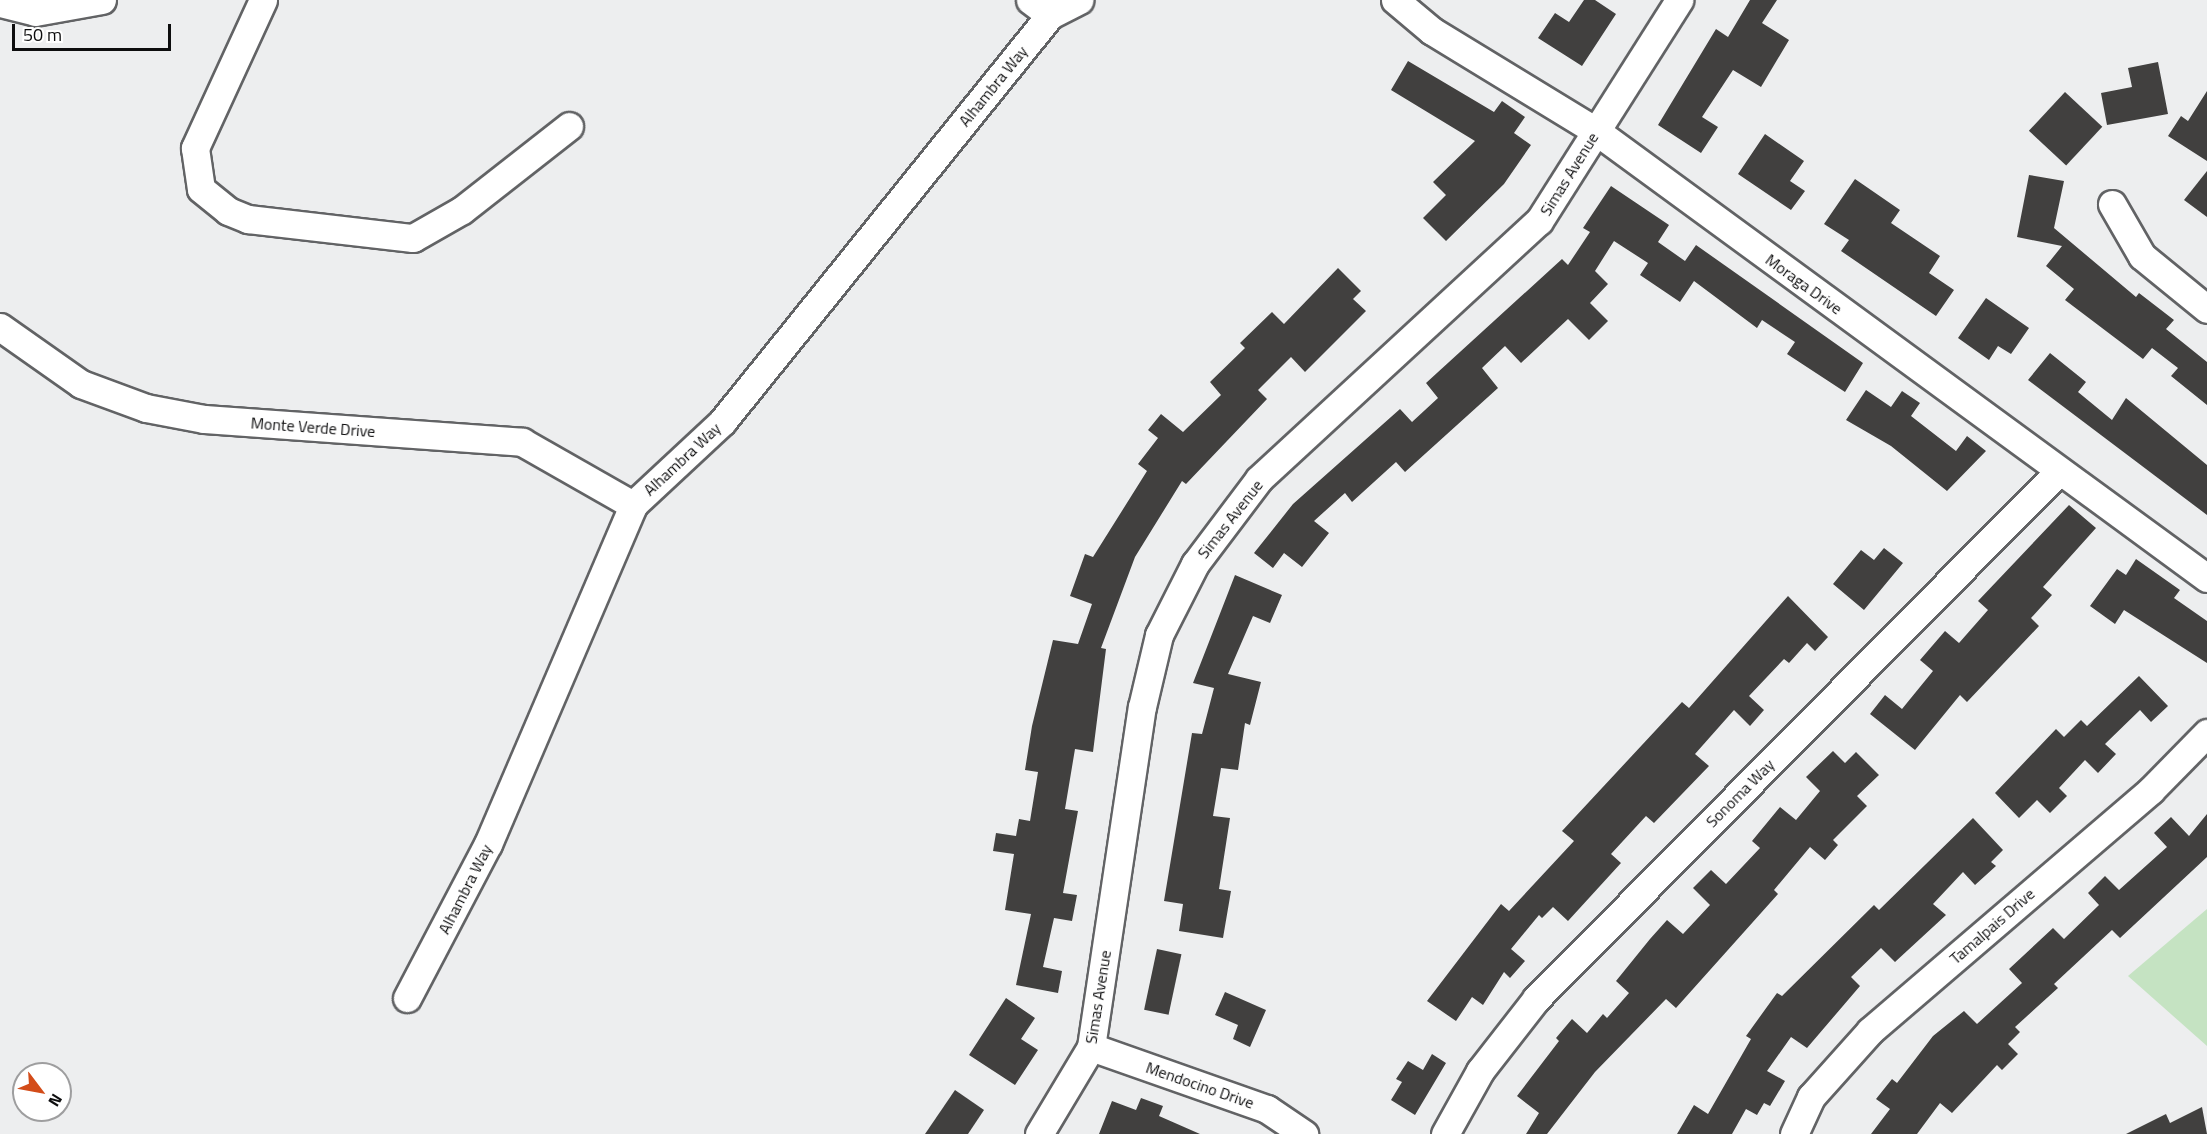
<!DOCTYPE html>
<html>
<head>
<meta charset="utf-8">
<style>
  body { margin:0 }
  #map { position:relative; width:2207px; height:1134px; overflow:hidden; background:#edeeef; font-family:"Titillium Web",sans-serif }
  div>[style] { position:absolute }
  .green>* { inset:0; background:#c5e3c2 }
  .building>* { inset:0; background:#41403f; transform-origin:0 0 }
  .roads { filter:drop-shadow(2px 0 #626365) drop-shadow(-2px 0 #626365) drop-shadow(0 2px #626365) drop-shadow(0 -2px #626365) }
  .minor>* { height:27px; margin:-13.5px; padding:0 13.5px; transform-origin:13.5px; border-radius:13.5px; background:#fff }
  span { translate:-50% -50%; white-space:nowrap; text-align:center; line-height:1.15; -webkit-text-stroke:6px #fff; paint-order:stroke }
  .street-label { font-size:16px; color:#0d0d0e }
  .north { position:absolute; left:12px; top:1062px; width:60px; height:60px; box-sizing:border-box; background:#fff; border:2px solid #9e9e9f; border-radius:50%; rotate:122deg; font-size:16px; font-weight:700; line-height:24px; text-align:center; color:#0d0d0e }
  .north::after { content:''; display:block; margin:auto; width:21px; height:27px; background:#d34c19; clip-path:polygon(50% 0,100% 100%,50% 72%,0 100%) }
  .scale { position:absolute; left:12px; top:24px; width:159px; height:27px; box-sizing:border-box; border:3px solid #0d0d0e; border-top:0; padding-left:8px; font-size:18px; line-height:21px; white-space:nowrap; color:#0d0d0e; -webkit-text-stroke:4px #fff; paint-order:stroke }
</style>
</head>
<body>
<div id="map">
  <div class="green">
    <div style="clip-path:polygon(2207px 909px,2207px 1046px,2128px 976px)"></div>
  </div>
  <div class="building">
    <div style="clip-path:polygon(1584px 0,1595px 0,1616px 14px,1582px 66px,1538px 38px,1555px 13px,1569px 22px)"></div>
    <div style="clip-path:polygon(1750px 0,1777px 0,1762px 23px,1789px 40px,1761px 87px,1733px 70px,1702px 117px,1718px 127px,1701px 153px,1658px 125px,1716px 29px,1728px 37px)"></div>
    <div style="clip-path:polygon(1408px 61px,1494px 112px,1502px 101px,1525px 117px,1514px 133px,1531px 145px,1504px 184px,1446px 241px,1423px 218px,1446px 195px,1433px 182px,1475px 141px,1391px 90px)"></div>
    <div style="clip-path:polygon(2158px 62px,2168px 114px,2107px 125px,2101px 93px,2132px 87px,2128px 68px)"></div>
    <div style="clip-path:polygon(2207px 91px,2207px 161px,2168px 136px,2181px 116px,2188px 121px)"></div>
    <div style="left:2065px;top:92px;width:51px;height:53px;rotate:43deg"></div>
    <div style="clip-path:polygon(1765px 134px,1804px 161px,1790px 181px,1805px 191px,1791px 210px,1738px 174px)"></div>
    <div style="clip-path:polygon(2207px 171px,2207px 217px,2184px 200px)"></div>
    <div style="clip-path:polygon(2029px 175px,2064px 181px,2054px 228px,2136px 297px,2139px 293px,2174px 320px,2166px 329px,2207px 362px,2207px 405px,2171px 376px,2178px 368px,2152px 348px,2143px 359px,2065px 300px,2074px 289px,2046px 266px,2062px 246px,2017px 237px)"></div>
    <div style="clip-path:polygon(1855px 179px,1900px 210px,1891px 223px,1940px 256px,1929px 273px,1954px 290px,1936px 316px,1841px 251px,1849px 240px,1824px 224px)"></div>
    <div style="clip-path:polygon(1611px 186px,1669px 225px,1658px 242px,1685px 261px,1696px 245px,1863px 363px,1845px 392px,1787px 354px,1795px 342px,1762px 320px,1757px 328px,1694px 281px,1680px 302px,1640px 275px,1648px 263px,1614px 241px,1595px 271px,1608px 284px,1590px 303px,1608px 321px,1589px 340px,1568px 319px,1521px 363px,1505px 346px,1482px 368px,1498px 388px,1405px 472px,1396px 462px,1352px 502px,1345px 493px,1314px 521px,1329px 533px,1302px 567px,1284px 553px,1273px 568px,1254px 553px,1293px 504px,1400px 409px,1412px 422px,1438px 398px,1426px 383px,1562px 259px,1568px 265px,1590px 232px,1583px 228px)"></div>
    <div style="clip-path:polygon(1338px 268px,1361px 291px,1353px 299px,1366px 311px,1305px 372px,1291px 357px,1258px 390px,1267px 399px,1186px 484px,1182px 481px,1135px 557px,1101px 648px,1106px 649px,1093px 752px,1075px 749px,1065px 809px,1078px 811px,1063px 893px,1077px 895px,1072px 921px,1054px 918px,1043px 967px,1062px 971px,1058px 993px,1016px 985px,1031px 914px,1005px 910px,1014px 854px,993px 851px,996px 833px,1016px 836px,1019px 819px,1030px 821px,1038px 772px,1025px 770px,1032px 726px,1053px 640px,1078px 644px,1092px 604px,1070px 596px,1085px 554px,1093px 557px,1147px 471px,1138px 464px,1158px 438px,1148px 430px,1161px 414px,1183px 432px,1221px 395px,1210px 382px,1245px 348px,1240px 343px,1272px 312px,1284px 324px)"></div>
    <div style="clip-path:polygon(1986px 298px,2029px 328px,2011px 354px,1998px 346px,1989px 360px,1958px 338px)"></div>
    <div style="clip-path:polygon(2050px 353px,2086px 382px,2078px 392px,2112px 420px,2126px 398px,2207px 465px,2207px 515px,2028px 380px)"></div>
    <div style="clip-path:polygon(1866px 390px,1891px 407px,1902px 391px,1920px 403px,1911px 416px,1956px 451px,1967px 436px,1986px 451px,1947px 491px,1891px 446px,1846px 420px)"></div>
    <div style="clip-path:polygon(2069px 505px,2096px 528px,2043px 587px,2052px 595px,2031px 618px,2039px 626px,1967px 702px,1960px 695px,1915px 750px,1870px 714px,1885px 695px,1902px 709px,1933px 671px,1920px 660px,1945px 631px,1959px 643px,1988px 610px,1978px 601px)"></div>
    <div style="clip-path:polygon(1884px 548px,1903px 563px,1864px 610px,1833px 584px,1861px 550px,1874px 560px)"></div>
    <div style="clip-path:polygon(2136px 559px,2180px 590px,2174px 598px,2207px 621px,2207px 663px,2124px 610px,2115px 624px,2090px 606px,2117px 569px,2126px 575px)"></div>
    <div style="clip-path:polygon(1235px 575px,1282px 595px,1270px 623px,1253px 616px,1228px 674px,1261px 682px,1250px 725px,1245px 723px,1238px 770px,1221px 768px,1213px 816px,1230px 818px,1219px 889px,1231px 891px,1223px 938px,1179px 931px,1183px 904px,1164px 901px,1192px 733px,1202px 734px,1214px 688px,1193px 683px)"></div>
    <div style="clip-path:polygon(1788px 596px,1828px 637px,1815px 651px,1807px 643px,1789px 663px,1784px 659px,1749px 696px,1764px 710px,1750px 726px,1734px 710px,1695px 754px,1709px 766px,1654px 823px,1646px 816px,1611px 854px,1621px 863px,1568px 921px,1553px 907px,1542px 918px,1539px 915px,1511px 949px,1525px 961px,1510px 978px,1504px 972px,1483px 1005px,1472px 997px,1456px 1021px,1427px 1001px,1501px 904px,1509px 911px,1574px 841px,1562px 831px,1682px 702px,1689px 708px)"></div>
    <div style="clip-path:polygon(2139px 676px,2168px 706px,2151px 722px,2140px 710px,2105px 744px,2116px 754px,2098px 773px,2085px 760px,2059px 788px,2067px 796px,2050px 813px,2037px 800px,2019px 818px,1995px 793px,2056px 729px,2064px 737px,2081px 720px,2087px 726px)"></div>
    <div style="clip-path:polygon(1833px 751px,1845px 763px,1856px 752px,1879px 775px,1857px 796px,1867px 806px,1833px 840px,1838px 845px,1825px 860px,1810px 847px,1774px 890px,1778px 894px,1676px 1008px,1666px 999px,1595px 1072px,1547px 1134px,1526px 1134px,1539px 1113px,1517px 1096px,1559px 1041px,1556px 1038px,1572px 1019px,1587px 1033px,1603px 1014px,1607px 1018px,1629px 993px,1616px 981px,1650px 939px,1667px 920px,1683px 934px,1710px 905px,1693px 888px,1711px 870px,1726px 884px,1760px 848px,1752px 841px,1780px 807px,1796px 820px,1820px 791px,1806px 777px)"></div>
    <div style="clip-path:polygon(2207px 814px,2207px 857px,2120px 938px,2112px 930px,2054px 984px,2058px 988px,2015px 1027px,2020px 1032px,2008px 1044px,2018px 1054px,2002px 1070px,1997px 1065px,1952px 1113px,1940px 1103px,1917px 1134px,1871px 1134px,1890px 1109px,1876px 1099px,1892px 1079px,1897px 1083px,1933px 1036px,1964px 1011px,1977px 1024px,2022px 983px,2009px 969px,2053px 928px,2064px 939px,2099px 905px,2088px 893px,2105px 876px,2119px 890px,2167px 847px,2154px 833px,2171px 817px,2189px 836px)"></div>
    <div style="clip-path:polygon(1973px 818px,2003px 850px,1991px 862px,1996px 866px,1975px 885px,1963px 872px,1933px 904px,1946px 915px,1895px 962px,1881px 948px,1851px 977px,1860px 986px,1807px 1048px,1791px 1037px,1767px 1071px,1785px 1081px,1770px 1106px,1764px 1103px,1757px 1115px,1746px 1109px,1732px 1134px,1677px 1134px,1694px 1105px,1708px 1114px,1751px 1039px,1746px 1036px,1777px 993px,1782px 996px,1874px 905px,1879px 910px)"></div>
    <div style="left:1157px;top:949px;width:25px;height:62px;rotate:12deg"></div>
    <div style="clip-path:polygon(1225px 992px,1266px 1010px,1250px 1047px,1233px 1039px,1238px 1025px,1215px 1015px)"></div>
    <div style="clip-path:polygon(1006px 998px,1035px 1018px,1021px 1039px,1038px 1050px,1015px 1085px,969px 1055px)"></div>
    <div style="clip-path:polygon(1432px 1054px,1446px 1063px,1415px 1115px,1391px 1100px,1402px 1082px,1396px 1079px,1408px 1061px,1423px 1070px)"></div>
    <div style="clip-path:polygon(955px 1090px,984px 1110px,968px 1134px,925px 1134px)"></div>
    <div style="clip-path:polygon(1141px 1098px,1163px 1106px,1159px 1116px,1200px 1134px,1099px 1134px,1112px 1101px,1136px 1110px)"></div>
    <div style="clip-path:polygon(2202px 1107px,2207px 1134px,2126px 1134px,2166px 1114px,2170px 1123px)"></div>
  </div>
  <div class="roads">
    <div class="minor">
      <div style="left:263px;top:0;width:163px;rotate:114.7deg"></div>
      <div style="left:195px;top:148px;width:41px;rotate:81.7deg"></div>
      <div style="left:201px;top:189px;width:35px;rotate:39deg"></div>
      <div style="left:228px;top:211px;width:22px;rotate:22deg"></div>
      <div style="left:248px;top:219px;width:166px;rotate:6.6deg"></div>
      <div style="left:413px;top:238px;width:56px;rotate:-29.7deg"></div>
      <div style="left:462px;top:210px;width:136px;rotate:-38.1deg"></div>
      <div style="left:1030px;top:0;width:25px;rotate:37deg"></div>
      <div style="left:1395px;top:0;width:48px;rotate:40deg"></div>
      <div style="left:1432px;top:31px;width:192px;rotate:31.4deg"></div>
      <div style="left:1596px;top:131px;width:757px;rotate:36.19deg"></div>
      <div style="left:0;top:3px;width:36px;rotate:14deg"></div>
      <div style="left:35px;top:12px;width:68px;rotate:-10.2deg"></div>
      <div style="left:2112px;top:204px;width:60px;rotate:60deg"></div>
      <div style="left:2142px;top:256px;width:84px;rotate:39.2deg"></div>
      <div style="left:0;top:327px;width:99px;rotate:35.1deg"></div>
      <div style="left:81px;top:384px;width:69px;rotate:20.3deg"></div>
      <div style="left:146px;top:408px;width:59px;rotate:10.7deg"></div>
      <div style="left:204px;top:419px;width:319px;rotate:4.1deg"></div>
      <div style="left:522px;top:442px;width:128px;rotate:29.6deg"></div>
      <div style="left:407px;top:998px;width:174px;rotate:-62.3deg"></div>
      <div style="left:488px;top:844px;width:369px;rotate:-66.8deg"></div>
      <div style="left:633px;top:505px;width:122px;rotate:-43deg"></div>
      <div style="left:722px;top:422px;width:523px;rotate:-51.13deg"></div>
      <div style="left:1050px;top:15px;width:33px;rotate:-27deg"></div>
      <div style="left:1091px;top:1047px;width:187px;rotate:19.4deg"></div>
      <div style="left:1267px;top:1109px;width:45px;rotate:34deg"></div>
      <div style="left:1039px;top:1134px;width:101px;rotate:-59.1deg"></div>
      <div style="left:1091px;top:1047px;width:344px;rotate:-81.5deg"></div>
      <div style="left:1142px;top:707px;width:74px;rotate:-76.7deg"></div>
      <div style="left:1159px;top:635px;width:80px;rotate:-63.1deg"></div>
      <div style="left:1195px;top:564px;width:106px;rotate:-53deg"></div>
      <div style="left:1259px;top:479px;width:381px;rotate:-42.7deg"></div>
      <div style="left:1539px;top:221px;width:262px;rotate:-57.6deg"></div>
      <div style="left:1445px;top:1134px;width:72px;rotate:-60.9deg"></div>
      <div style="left:1480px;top:1071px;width:91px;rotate:-52.1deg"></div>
      <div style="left:1536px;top:999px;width:743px;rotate:-45.27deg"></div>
      <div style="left:1794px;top:1134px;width:41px;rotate:-65.3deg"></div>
      <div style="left:1811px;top:1097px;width:89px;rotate:-48.2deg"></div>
      <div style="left:1870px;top:1031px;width:370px;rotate:-40.6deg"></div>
      <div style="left:2151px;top:790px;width:80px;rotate:-45.5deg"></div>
    </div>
  </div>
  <div class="street-label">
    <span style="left:993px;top:86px;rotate:-51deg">Alhambra Way</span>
    <span style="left:1569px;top:174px;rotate:-58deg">Simas Avenue</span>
    <span style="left:1804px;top:284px;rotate:36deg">Moraga Drive</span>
    <span style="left:313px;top:427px;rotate:4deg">Monte Verde Drive</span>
    <span style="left:682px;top:459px;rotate:-43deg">Alhambra Way</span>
    <span style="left:1230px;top:519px;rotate:-52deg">Simas Avenue</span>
    <span style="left:1740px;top:793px;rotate:-45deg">Sonoma Way</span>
    <span style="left:465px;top:889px;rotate:-63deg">Alhambra Way</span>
    <span style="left:1992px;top:926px;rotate:-41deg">Tamalpais Drive</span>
    <span style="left:1098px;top:997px;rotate:-81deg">Simas Avenue</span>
    <span style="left:1200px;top:1085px;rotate:19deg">Mendocino Drive</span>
  </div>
  <div class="north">N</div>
  <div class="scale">50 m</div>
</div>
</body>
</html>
